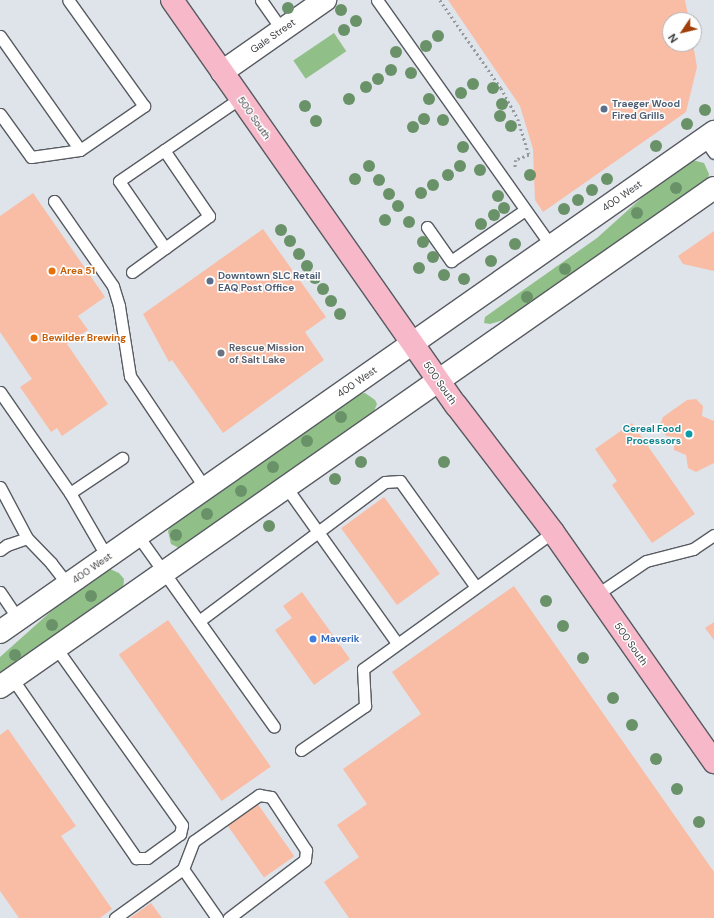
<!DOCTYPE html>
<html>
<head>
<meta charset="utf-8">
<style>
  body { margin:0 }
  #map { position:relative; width:714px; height:918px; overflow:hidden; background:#dfe3ea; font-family:"DM Sans",sans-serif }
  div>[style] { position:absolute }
  .green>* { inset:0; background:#90c087; transform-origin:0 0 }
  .building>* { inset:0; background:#f9bda6; transform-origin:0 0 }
  .path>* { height:2.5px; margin-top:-1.25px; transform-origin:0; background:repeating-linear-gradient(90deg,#96999e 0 2px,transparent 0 5px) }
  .roads { filter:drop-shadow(1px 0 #585c62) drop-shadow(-1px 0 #585c62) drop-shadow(0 1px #585c62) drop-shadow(0 -1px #585c62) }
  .service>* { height:11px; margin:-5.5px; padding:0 5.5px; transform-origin:5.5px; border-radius:5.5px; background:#fff }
  .minor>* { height:22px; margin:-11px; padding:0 11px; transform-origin:11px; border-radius:11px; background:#fff }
  .tertiary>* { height:22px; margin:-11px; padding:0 11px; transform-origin:11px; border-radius:11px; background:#fff }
  .primary>* { height:22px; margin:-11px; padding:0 11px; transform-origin:11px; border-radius:11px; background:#f7b8ca }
  .trees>* { width:12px; height:12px; margin:-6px; border-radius:50%; background:#6a9269 }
  .dots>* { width:11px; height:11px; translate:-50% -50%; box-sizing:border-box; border:2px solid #fff; border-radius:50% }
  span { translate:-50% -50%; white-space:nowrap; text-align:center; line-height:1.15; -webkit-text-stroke:3px #fff; paint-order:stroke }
  .street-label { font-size:10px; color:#3a3c3f }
  .service-label { font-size:10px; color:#4e5e75; font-weight:700 }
  .left { translate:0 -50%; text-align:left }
  .food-label { font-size:10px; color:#c56008; font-weight:700 }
  .worship-label { font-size:10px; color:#5b616d; font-weight:700 }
  .culture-label { font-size:10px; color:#0d838f; font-weight:700 }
  .right { translate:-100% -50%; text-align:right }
  .shop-label { font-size:10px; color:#366cbe; font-weight:700 }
  .north { position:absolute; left:662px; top:12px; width:40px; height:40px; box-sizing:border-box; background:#fff; border:1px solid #b0b1b2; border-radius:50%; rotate:235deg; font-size:11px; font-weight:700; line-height:16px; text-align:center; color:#3a3c3f }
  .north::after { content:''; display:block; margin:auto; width:14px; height:18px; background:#a13d06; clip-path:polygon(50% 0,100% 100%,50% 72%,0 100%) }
</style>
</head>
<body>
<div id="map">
  <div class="green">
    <div style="left:334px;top:33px;width:22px;height:49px;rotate:56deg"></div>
    <div style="clip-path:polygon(692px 160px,704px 163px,709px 174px,708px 180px,510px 318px,490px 324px,484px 323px,485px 317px,597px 238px,647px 193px)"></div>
    <div style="clip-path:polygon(365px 393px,375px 400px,377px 404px,372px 416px,181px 549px,171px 544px,168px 531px,171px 526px,358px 394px)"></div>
    <div style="clip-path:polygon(110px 569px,119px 573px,124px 579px,123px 589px,0 677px,0 657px,66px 598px)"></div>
  </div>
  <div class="building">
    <div style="clip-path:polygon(448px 0,685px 0,689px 20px,670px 20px,670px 44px,693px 44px,697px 67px,686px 112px,543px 212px,535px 200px,533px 149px,520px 106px)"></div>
    <div style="clip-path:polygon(33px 193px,105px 297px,78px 316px,88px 330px,67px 344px,108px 404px,62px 436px,57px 428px,51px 432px,20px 387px,32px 379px,0 332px,0 216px)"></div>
    <div style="clip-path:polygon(263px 229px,326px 317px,305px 332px,324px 360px,223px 433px,172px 360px,169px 362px,143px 314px)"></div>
    <div style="clip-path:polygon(714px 231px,714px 271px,683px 264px,678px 256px)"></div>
    <div style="clip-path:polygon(696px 399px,703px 406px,702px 416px,714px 421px,714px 463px,696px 472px,688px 468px,686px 455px,674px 450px,674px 437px,666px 436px,660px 425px,663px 417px,687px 400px)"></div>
    <div style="clip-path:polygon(632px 423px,695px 514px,652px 543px,612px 485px,617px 481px,595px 449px)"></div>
    <div style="left:384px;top:497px;width:95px;height:53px;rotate:54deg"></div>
    <div style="clip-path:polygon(514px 586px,714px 872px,714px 918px,349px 918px,324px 882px,359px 857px,337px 825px,367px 804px,343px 769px,421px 714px,392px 672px)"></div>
    <div style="clip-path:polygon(302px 592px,350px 659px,314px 685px,275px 630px,292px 618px,283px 606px)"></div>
    <div style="left:168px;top:620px;width:179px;height:60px;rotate:55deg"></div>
    <div style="clip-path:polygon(714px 622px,714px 640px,705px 628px)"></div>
    <div style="clip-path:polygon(8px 729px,76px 826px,61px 836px,112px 909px,100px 918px,19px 918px,0 891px,0 735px)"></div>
    <div style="left:257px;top:803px;width:65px;height:37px;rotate:55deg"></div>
    <div style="clip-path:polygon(151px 903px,162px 918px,130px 918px)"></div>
  </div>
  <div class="path">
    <div style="left:440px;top:0;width:107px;rotate:55.3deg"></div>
    <div style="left:501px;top:88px;width:35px;rotate:61deg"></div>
    <div style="left:518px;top:119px;width:38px;rotate:73deg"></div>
    <div style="left:529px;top:155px;width:14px;rotate:159deg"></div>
    <div style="left:516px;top:160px;width:8px;rotate:97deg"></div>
  </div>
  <div class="roads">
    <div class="service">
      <div style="left:261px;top:0;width:37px;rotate:55deg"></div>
      <div style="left:377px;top:0;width:301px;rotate:54.7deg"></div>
      <div style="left:0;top:36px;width:139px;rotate:54.9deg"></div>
      <div style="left:80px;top:150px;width:78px;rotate:-34.5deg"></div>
      <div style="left:144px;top:106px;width:130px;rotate:-125.6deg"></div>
      <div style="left:0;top:114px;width:53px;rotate:54.2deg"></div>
      <div style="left:31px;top:157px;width:49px;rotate:-8.1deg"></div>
      <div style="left:704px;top:139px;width:17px;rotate:54deg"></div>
      <div style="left:164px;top:150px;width:80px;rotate:55.7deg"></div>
      <div style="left:209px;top:216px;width:54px;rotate:144deg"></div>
      <div style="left:165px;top:248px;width:81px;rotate:-124.5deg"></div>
      <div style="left:119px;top:181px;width:147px;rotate:-34.4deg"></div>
      <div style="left:54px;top:201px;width:103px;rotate:55.2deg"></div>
      <div style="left:113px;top:286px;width:21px;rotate:73deg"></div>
      <div style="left:119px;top:306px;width:71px;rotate:81.1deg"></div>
      <div style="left:130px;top:376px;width:135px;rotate:56.2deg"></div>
      <div style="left:427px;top:227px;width:42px;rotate:54.8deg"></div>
      <div style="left:451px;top:261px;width:90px;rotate:-34.6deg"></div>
      <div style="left:132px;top:272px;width:41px;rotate:-36deg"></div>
      <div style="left:0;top:392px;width:123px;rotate:55.3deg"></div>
      <div style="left:0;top:487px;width:58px;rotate:62.1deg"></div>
      <div style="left:286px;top:487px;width:191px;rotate:54.6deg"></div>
      <div style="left:138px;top:536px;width:234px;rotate:54.5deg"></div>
      <div style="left:0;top:550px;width:9px;rotate:-36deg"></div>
      <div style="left:7px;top:545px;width:21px;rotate:-19deg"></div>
      <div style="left:27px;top:538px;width:35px;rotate:46deg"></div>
      <div style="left:51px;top:563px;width:28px;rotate:52deg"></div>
      <div style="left:107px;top:557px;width:74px;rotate:-120deg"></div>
      <div style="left:70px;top:493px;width:63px;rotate:-33.9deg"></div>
      <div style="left:0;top:592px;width:32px;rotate:56deg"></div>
      <div style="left:596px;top:595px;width:60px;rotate:-34.2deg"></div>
      <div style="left:646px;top:561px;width:49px;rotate:-14.3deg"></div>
      <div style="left:693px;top:549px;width:25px;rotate:-34deg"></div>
      <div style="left:199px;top:621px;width:232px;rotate:-36.8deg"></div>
      <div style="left:385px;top:482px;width:15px;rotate:-4deg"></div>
      <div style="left:400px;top:481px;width:130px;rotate:54.4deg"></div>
      <div style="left:12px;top:678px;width:219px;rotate:55.4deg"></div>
      <div style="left:136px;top:858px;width:11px"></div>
      <div style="left:147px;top:858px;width:41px;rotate:-36deg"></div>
      <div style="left:180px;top:834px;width:9px;rotate:-77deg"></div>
      <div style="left:182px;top:825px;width:217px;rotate:-125.4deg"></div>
      <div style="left:301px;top:750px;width:78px;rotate:-34.5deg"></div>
      <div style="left:365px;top:706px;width:37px;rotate:-93deg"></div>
      <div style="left:363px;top:669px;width:234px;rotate:-35.8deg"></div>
      <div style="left:115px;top:918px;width:84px;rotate:-35.8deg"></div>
      <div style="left:217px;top:918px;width:60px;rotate:-124.8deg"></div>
      <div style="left:183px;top:869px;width:30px;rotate:-69deg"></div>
      <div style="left:194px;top:841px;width:80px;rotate:-35.3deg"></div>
      <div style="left:259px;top:795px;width:12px;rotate:9deg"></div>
      <div style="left:271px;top:797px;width:64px;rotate:56.6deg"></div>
      <div style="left:306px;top:850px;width:10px;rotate:96deg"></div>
      <div style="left:305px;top:860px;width:96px;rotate:142.7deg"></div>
    </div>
    <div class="minor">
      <div style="left:222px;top:72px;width:126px;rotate:-35deg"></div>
    </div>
    <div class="tertiary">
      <div style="left:0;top:632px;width:872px;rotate:-35deg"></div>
      <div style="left:0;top:687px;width:871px;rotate:-34.95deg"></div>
    </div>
    <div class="primary">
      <div style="left:172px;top:0;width:495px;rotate:55deg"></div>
      <div style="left:456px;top:405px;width:160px;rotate:52.6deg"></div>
      <div style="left:553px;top:532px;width:281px;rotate:55deg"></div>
    </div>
  </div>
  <div class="trees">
    <div style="left:288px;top:8px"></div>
    <div style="left:341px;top:10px"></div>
    <div style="left:356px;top:21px"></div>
    <div style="left:344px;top:30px"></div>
    <div style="left:438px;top:36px"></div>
    <div style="left:426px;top:46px"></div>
    <div style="left:396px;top:52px"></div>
    <div style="left:391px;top:70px"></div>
    <div style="left:411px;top:73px"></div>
    <div style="left:378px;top:79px"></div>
    <div style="left:473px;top:84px"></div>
    <div style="left:366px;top:87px"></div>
    <div style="left:493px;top:88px"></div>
    <div style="left:461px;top:93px"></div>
    <div style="left:349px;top:99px"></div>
    <div style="left:429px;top:99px"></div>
    <div style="left:502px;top:104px"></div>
    <div style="left:305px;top:106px"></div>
    <div style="left:705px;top:110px"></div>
    <div style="left:500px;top:116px"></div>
    <div style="left:424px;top:119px"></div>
    <div style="left:443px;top:120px"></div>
    <div style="left:316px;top:121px"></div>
    <div style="left:687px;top:124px"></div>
    <div style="left:511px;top:126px"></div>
    <div style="left:413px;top:127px"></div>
    <div style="left:656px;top:146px"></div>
    <div style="left:463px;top:147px"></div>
    <div style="left:369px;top:166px"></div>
    <div style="left:460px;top:166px"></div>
    <div style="left:480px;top:170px"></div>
    <div style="left:448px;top:175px"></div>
    <div style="left:530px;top:175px"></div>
    <div style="left:355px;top:179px"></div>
    <div style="left:607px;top:179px"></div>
    <div style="left:379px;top:180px"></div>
    <div style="left:433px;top:185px"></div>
    <div style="left:676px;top:188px"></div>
    <div style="left:592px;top:190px"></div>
    <div style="left:421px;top:193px"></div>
    <div style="left:389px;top:194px"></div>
    <div style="left:498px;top:196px"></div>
    <div style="left:578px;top:200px"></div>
    <div style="left:398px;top:206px"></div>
    <div style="left:504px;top:208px"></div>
    <div style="left:564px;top:209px"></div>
    <div style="left:637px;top:213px"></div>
    <div style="left:494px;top:215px"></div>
    <div style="left:385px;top:220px"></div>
    <div style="left:409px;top:222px"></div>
    <div style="left:481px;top:224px"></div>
    <div style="left:281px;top:230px"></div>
    <div style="left:290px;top:241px"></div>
    <div style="left:423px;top:242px"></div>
    <div style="left:515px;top:244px"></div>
    <div style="left:299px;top:254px"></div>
    <div style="left:433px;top:257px"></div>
    <div style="left:491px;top:261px"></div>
    <div style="left:307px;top:266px"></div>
    <div style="left:419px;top:268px"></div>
    <div style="left:565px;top:269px"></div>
    <div style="left:444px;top:275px"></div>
    <div style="left:315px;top:278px"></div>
    <div style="left:464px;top:279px"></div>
    <div style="left:323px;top:289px"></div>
    <div style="left:527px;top:297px"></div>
    <div style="left:331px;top:301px"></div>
    <div style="left:340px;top:314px"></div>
    <div style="left:341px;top:417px"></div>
    <div style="left:307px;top:441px"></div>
    <div style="left:361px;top:462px"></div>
    <div style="left:444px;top:462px"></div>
    <div style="left:273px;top:467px"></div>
    <div style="left:335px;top:479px"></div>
    <div style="left:241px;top:491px"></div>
    <div style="left:207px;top:514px"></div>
    <div style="left:269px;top:526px"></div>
    <div style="left:176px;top:535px"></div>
    <div style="left:91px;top:596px"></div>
    <div style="left:546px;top:601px"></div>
    <div style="left:52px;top:625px"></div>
    <div style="left:563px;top:626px"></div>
    <div style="left:15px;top:655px"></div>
    <div style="left:583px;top:658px"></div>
    <div style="left:613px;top:698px"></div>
    <div style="left:632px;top:725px"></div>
    <div style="left:656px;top:759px"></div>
    <div style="left:677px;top:789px"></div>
    <div style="left:699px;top:822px"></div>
  </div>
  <div class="dots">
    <div style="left:604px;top:109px;background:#5c6f8a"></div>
    <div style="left:52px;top:271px;background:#e8710a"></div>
    <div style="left:210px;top:281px;background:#5c6f8a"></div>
    <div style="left:34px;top:338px;background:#e8710a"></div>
    <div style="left:221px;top:353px;background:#6b7280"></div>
    <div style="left:689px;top:434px;background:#0f9aa8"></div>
    <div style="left:313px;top:639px;background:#3f7fe0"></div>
  </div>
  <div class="street-label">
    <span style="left:273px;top:36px;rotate:-35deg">Gale Street</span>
    <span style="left:254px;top:118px;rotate:55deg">500 South</span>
    <span style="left:622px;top:196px;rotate:-35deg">400 West</span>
    <span style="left:357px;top:382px;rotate:-35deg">400 West</span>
    <span style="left:440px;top:383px;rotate:55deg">500 South</span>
    <span style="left:92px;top:568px;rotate:-35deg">400 West</span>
    <span style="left:631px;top:644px;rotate:55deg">500 South</span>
  </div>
  <div class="service-label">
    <span class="left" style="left:612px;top:109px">Traeger Wood<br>Fired Grills</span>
    <span class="left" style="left:218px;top:281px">Downtown SLC Retail<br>EAQ Post Office</span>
  </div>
  <div class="food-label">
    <span class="left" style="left:60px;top:271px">Area 51</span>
    <span class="left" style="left:42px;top:338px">Bewilder Brewing</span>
  </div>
  <div class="worship-label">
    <span class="left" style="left:229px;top:353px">Rescue Mission<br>of Salt Lake</span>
  </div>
  <div class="culture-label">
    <span class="right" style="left:681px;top:434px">Cereal Food<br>Processors</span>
  </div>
  <div class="shop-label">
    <span class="left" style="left:321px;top:639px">Maverik</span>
  </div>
  <div class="north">N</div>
</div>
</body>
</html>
